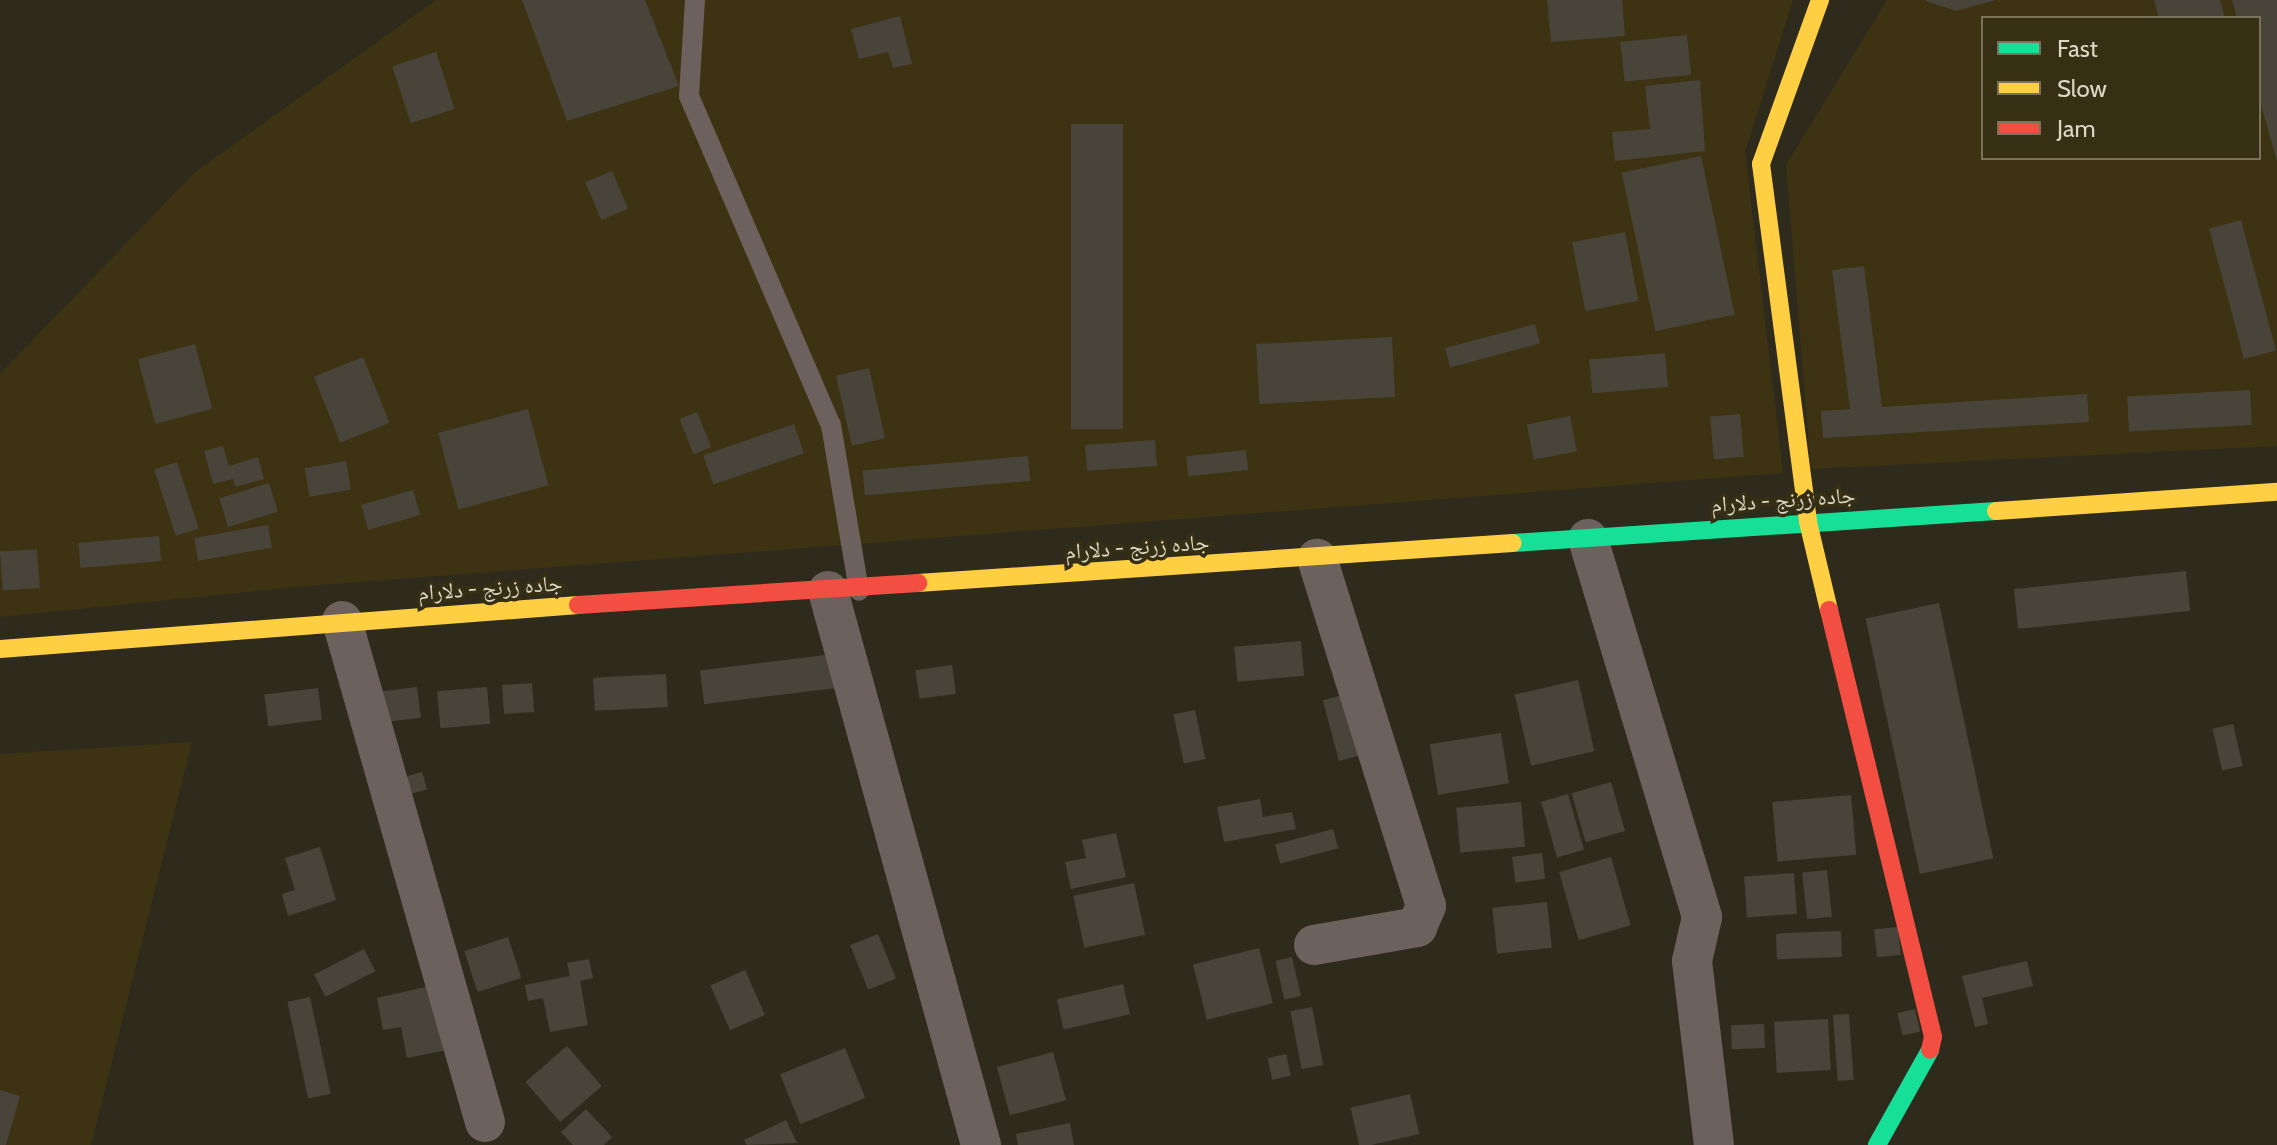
<!DOCTYPE html>
<html>
<head>
<meta charset="utf-8">
<style>
  body { margin:0 }
  #map { position:relative; width:2277px; height:1145px; overflow:hidden; background:#2f2b1c; font-family:Cabin,"Noto Naskh Arabic",sans-serif }
  div>[style] { position:absolute }
  .built>* { inset:0; background:#3d3312 }
  .building>* { inset:0; background:#484439; transform-origin:0 0 }
  .lane>* { height:20px; margin:-10px; padding:0 10px; transform-origin:10px; border-radius:10px; background:#6c615d }
  .street>* { height:40px; margin:-20px; padding:0 20px; transform-origin:20px; border-radius:20px; background:#6c615d }
  .fast>* { height:18px; margin:-9px; padding:0 9px; transform-origin:9px; border-radius:9px; background:#16e098 }
  .slow>* { height:18px; margin:-9px; padding:0 9px; transform-origin:9px; border-radius:9px; background:#ffcf43 }
  .jam>* { height:18px; margin:-9px; padding:0 9px; transform-origin:9px; border-radius:9px; background:#f24e42 }
  span { translate:-50% -50%; white-space:nowrap; text-align:center; line-height:1.15; -webkit-text-stroke:7px #372f14; paint-order:stroke }
  .street-label { font-size:22px; color:#dbd6c6 }
  .legend { position:absolute; left:1981px; top:16px; width:280px; height:144px; box-sizing:border-box; background:#372f14; border:2px solid #79725b; margin:0; padding:10px 14px; list-style:none; font-size:24px; color:#dbd6c6 }
  .legend li { display:flex; align-items:center; gap:16px; height:40px }
  .legend b { width:40px; border:2px solid #79725b }
</style>
</head>
<body>
<div id="map">
  <div class="built">
    <div style="clip-path:polygon(436px 0,1793px 0,1745px 152px,1783px 473px,307px 586px,0 617px,0 374px,195px 172px)"></div>
    <div style="clip-path:polygon(evenodd,1887px 0,2277px 0,2277px 446px,1811px 469px,1786px 165px,1887px 0,1983px 18px,2259px 18px,2259px 158px,1983px 158px,1983px 18px)"></div>
    <div style="clip-path:polygon(192px 742px,91px 1145px,0 1145px,0 754px)"></div>
  </div>
  <div class="building">
    <div style="clip-path:polygon(522px 0,645px 0,679px 86px,567px 121px)"></div>
    <div style="clip-path:polygon(1547px 0,1622px 0,1625px 36px,1551px 42px)"></div>
    <div style="clip-path:polygon(1996px 0,1956px 11px,1926px 1px,1926px 0)"></div>
    <div style="clip-path:polygon(2154px 0,2220px 0,2225px 18px,2159px 18px)"></div>
    <div style="clip-path:polygon(2232px 0,2277px 0,2277px 161px,2259px 98px,2259px 18px,2237px 18px)"></div>
    <div style="clip-path:polygon(900px 16px,912px 64px,893px 68px,888px 52px,859px 59px,851px 29px)"></div>
    <div style="left:1687px;top:35px;width:40px;height:67px;rotate:84deg"></div>
    <div style="left:436px;top:52px;width:60px;height:46px;rotate:72deg"></div>
    <div style="clip-path:polygon(1700px 80px,1705px 151px,1615px 161px,1612px 132px,1650px 129px,1645px 86px)"></div>
    <div style="left:1071px;top:124px;width:52px;height:305px"></div>
    <div style="left:1701px;top:156px;width:162px;height:81px;rotate:78deg"></div>
    <div style="left:612px;top:171px;width:41px;height:29px;rotate:67deg"></div>
    <div style="left:2241px;top:220px;width:135px;height:33px;rotate:75deg"></div>
    <div style="left:1625px;top:232px;width:70px;height:54px;rotate:79deg"></div>
    <div style="clip-path:polygon(1864px 266px,1882px 407px,2087px 394px,2089px 422px,1823px 438px,1821px 411px,1850px 409px,1832px 270px)"></div>
    <div style="left:1535px;top:324px;width:20px;height:93px;rotate:75deg"></div>
    <div style="left:1392px;top:337px;width:60px;height:136px;rotate:87deg"></div>
    <div style="left:195px;top:344px;width:67px;height:59px;rotate:75deg"></div>
    <div style="left:1665px;top:353px;width:34px;height:76px;rotate:85deg"></div>
    <div style="left:363px;top:357px;width:71px;height:53px;rotate:68deg"></div>
    <div style="left:869px;top:368px;width:72px;height:34px;rotate:77deg"></div>
    <div style="left:2250px;top:390px;width:35px;height:123px;rotate:87deg"></div>
    <div style="left:528px;top:409px;width:79px;height:93px;rotate:75deg"></div>
    <div style="left:697px;top:412px;width:38px;height:19px;rotate:68deg"></div>
    <div style="left:1740px;top:414px;width:43px;height:30px;rotate:85deg"></div>
    <div style="left:1570px;top:416px;width:36px;height:44px;rotate:79deg"></div>
    <div style="left:794px;top:424px;width:31px;height:96px;rotate:71deg"></div>
    <div style="left:1155px;top:440px;width:26px;height:70px;rotate:86deg"></div>
    <div style="clip-path:polygon(223px 446px,229px 466px,258px 457px,264px 479px,235px 487px,233px 479px,213px 484px,204px 451px)"></div>
    <div style="left:1246px;top:450px;width:20px;height:60px;rotate:84deg"></div>
    <div style="left:1028px;top:456px;width:25px;height:166px;rotate:85deg"></div>
    <div style="left:346px;top:461px;width:29px;height:42px;rotate:80deg"></div>
    <div style="left:177px;top:462px;width:70px;height:24px;rotate:72deg"></div>
    <div style="left:269px;top:483px;width:30px;height:52px;rotate:73deg"></div>
    <div style="left:413px;top:490px;width:26px;height:54px;rotate:74deg"></div>
    <div style="left:268px;top:525px;width:23px;height:75px;rotate:80deg"></div>
    <div style="left:159px;top:536px;width:25px;height:81px;rotate:85deg"></div>
    <div style="left:37px;top:549px;width:39px;height:37px;rotate:86deg"></div>
    <div style="left:2186px;top:571px;width:40px;height:173px;rotate:84deg"></div>
    <div style="left:1939px;top:603px;width:261px;height:75px;rotate:78deg"></div>
    <div style="left:1301px;top:641px;width:35px;height:67px;rotate:85deg"></div>
    <div style="left:834px;top:654px;width:34px;height:135px;rotate:83deg"></div>
    <div style="left:952px;top:665px;width:29px;height:37px;rotate:82deg"></div>
    <div style="left:666px;top:674px;width:33px;height:73px;rotate:87deg"></div>
    <div style="left:1578px;top:680px;width:73px;height:65px;rotate:77deg"></div>
    <div style="left:532px;top:683px;width:29px;height:30px;rotate:86deg"></div>
    <div style="left:417px;top:687px;width:31px;height:41px;rotate:83deg"></div>
    <div style="left:487px;top:687px;width:37px;height:50px;rotate:85deg"></div>
    <div style="left:318px;top:688px;width:32px;height:54px;rotate:83deg"></div>
    <div style="left:1346px;top:694px;width:63px;height:24px;rotate:75deg"></div>
    <div style="left:1195px;top:710px;width:50px;height:22px;rotate:78deg"></div>
    <div style="left:2233px;top:724px;width:43px;height:21px;rotate:77deg"></div>
    <div style="left:1501px;top:733px;width:51px;height:72px;rotate:81deg"></div>
    <div style="left:422px;top:772px;width:18px;height:28px;rotate:74deg"></div>
    <div style="left:1611px;top:782px;width:51px;height:41px;rotate:74deg"></div>
    <div style="left:1568px;top:794px;width:58px;height:28px;rotate:74deg"></div>
    <div style="left:1851px;top:795px;width:60px;height:79px;rotate:85deg"></div>
    <div style="clip-path:polygon(1260px 799px,1263px 817px,1292px 812px,1296px 829px,1224px 842px,1217px 807px)"></div>
    <div style="left:1521px;top:802px;width:45px;height:65px;rotate:85deg"></div>
    <div style="left:1333px;top:829px;width:20px;height:60px;rotate:75deg"></div>
    <div style="clip-path:polygon(1116px 833px,1126px 877px,1071px 889px,1065px 862px,1086px 858px,1082px 840px)"></div>
    <div style="clip-path:polygon(320px 847px,336px 900px,288px 916px,282px 894px,295px 890px,285px 858px)"></div>
    <div style="left:1542px;top:853px;width:26px;height:30px;rotate:83deg"></div>
    <div style="left:1611px;top:857px;width:71px;height:54px;rotate:74deg"></div>
    <div style="left:1827px;top:870px;width:47px;height:25px;rotate:84deg"></div>
    <div style="left:1794px;top:873px;width:41px;height:50px;rotate:86deg"></div>
    <div style="left:1134px;top:883px;width:53px;height:62px;rotate:78deg"></div>
    <div style="left:1547px;top:902px;width:46px;height:55px;rotate:84deg"></div>
    <div style="left:1898px;top:927px;width:28px;height:24px;rotate:84deg"></div>
    <div style="left:1841px;top:931px;width:26px;height:65px;rotate:88deg"></div>
    <div style="left:878px;top:934px;width:48px;height:30px;rotate:68deg"></div>
    <div style="left:508px;top:937px;width:43px;height:46px;rotate:72deg"></div>
    <div style="left:1259px;top:948px;width:57px;height:68px;rotate:76deg"></div>
    <div style="left:364px;top:949px;width:25px;height:56px;rotate:63deg"></div>
    <div style="left:1292px;top:957px;width:40px;height:17px;rotate:77deg"></div>
    <div style="clip-path:polygon(589px 959px,593px 978px,580px 981px,588px 1025px,550px 1032px,543px 998px,528px 1001px,525px 985px,570px 976px,567px 963px)"></div>
    <div style="clip-path:polygon(2027px 961px,2033px 986px,1982px 998px,1988px 1024px,1975px 1027px,1962px 976px)"></div>
    <div style="left:745px;top:970px;width:49px;height:38px;rotate:66deg"></div>
    <div style="left:1123px;top:984px;width:31px;height:68px;rotate:77deg"></div>
    <div style="clip-path:polygon(434px 985px,447px 1050px,407px 1058px,401px 1027px,383px 1030px,377px 998px)"></div>
    <div style="left:310px;top:997px;width:99px;height:23px;rotate:78deg"></div>
    <div style="left:1312px;top:1007px;width:59px;height:22px;rotate:79deg"></div>
    <div style="left:1915px;top:1009px;width:23px;height:18px;rotate:77deg"></div>
    <div style="left:1849px;top:1014px;width:66px;height:16px;rotate:86deg"></div>
    <div style="left:1828px;top:1019px;width:51px;height:54px;rotate:87deg"></div>
    <div style="left:1764px;top:1024px;width:24px;height:33px;rotate:88deg"></div>
    <div style="left:567px;top:1046px;width:53px;height:55px;rotate:49deg"></div>
    <div style="left:845px;top:1048px;width:54px;height:70px;rotate:68deg"></div>
    <div style="left:1053px;top:1052px;width:50px;height:58px;rotate:75deg"></div>
    <div style="left:1286px;top:1054px;width:22px;height:19px;rotate:77deg"></div>
    <div style="clip-path:polygon(0 1090px,20px 1096px,6px 1145px,0 1145px)"></div>
    <div style="left:1410px;top:1094px;width:41px;height:61px;rotate:77deg"></div>
    <div style="clip-path:polygon(586px 1109px,612px 1137px,604px 1145px,573px 1145px,561px 1132px)"></div>
    <div style="clip-path:polygon(786px 1120px,797px 1143px,747px 1145px,744px 1140px)"></div>
    <div style="clip-path:polygon(1070px 1123px,1074px 1145px,1018px 1145px,1016px 1134px)"></div>
  </div>
  <div class="lane">
    <div style="left:695px;top:0;width:96px;rotate:93.6deg"></div>
    <div style="left:689px;top:96px;width:358px;rotate:66.7deg"></div>
    <div style="left:831px;top:425px;width:168px;rotate:80.4deg"></div>
  </div>
  <div class="street">
    <div style="left:1588px;top:539px;width:395px;rotate:73.2deg"></div>
    <div style="left:1702px;top:917px;width:45px;rotate:102.8deg"></div>
    <div style="left:1692px;top:961px;width:185px;rotate:83.2deg"></div>
    <div style="left:828px;top:591px;width:575px;rotate:74.56deg"></div>
    <div style="left:342px;top:621px;width:521px;rotate:74.07deg"></div>
    <div style="left:1314px;top:945px;width:105px;rotate:-9.9deg"></div>
    <div style="left:1417px;top:927px;width:23px;rotate:-67deg"></div>
    <div style="left:1426px;top:906px;width:364px;rotate:-107.4deg"></div>
  </div>
  <div class="fast">
    <div style="left:1513px;top:543px;width:484px;rotate:-3.8deg"></div>
    <div style="left:1877px;top:1145px;width:109px;rotate:-60.8deg"></div>
  </div>
  <div class="slow">
    <div style="left:1820px;top:0;width:174px;rotate:109.8deg"></div>
    <div style="left:1761px;top:164px;width:361px;rotate:82.5deg"></div>
    <div style="left:1808px;top:522px;width:90px;rotate:76.6deg"></div>
    <div style="left:1996px;top:511px;width:282px;rotate:-3.9deg"></div>
    <div style="left:918px;top:583px;width:596px;rotate:-3.85deg"></div>
    <div style="left:0;top:649px;width:580px;rotate:-4.35deg"></div>
  </div>
  <div class="jam">
    <div style="left:578px;top:605px;width:341px;rotate:-3.7deg"></div>
    <div style="left:1829px;top:610px;width:439px;rotate:76.3deg"></div>
    <div style="left:1933px;top:1037px;width:13px;rotate:103deg"></div>
  </div>
  <div class="street-label">
    <span style="left:1783px;top:500px;rotate:-4deg">جاده زرنج - دلارام</span>
    <span style="left:1137px;top:547px;rotate:-4deg">جاده زرنج - دلارام</span>
    <span style="left:490px;top:588px;rotate:-4deg">جاده زرنج - دلارام</span>
  </div>
  <ul class="legend">
  <li><b style="height:10px;background:#16e098"></b>Fast</li>
  <li><b style="height:10px;background:#ffcf43"></b>Slow</li>
  <li><b style="height:10px;background:#f24e42"></b>Jam</li>
  </ul>
</div>
</body>
</html>
